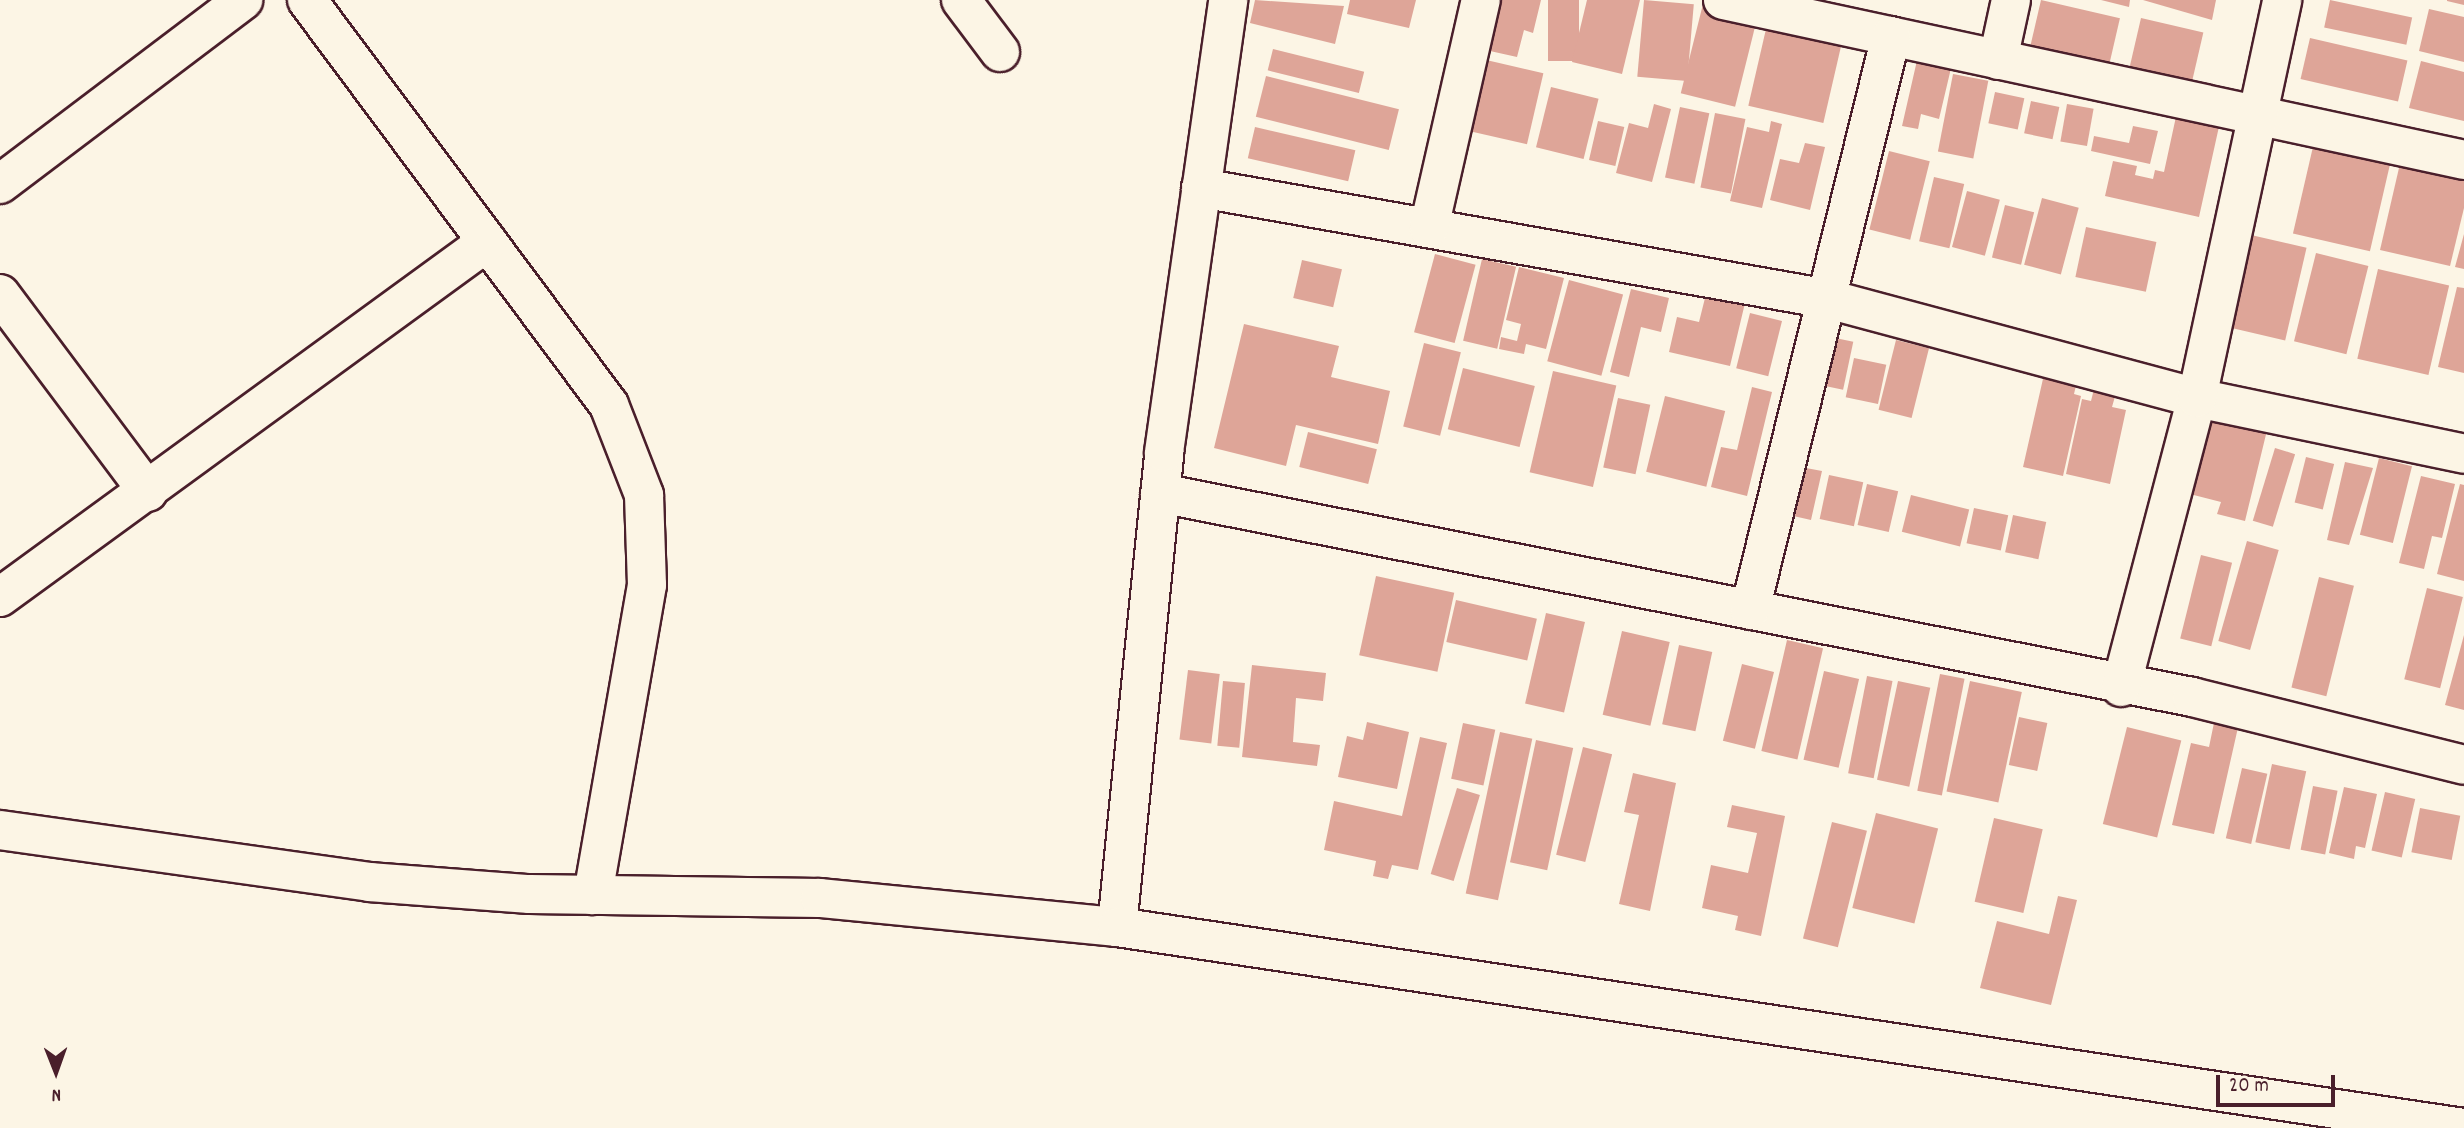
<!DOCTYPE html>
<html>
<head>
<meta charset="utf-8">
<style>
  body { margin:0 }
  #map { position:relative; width:2464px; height:1128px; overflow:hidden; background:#fcf5e5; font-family:Dekko,sans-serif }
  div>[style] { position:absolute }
  .building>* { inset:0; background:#dea598; transform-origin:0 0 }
  .roads { filter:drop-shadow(2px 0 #4a1f2b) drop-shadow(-2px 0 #4a1f2b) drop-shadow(0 2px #4a1f2b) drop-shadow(0 -2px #4a1f2b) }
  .minor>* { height:38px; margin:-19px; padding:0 19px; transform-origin:19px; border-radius:19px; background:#fcf5e5 }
  .tertiary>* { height:38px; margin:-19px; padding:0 19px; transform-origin:19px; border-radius:19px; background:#fcf5e5 }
  .secondary>* { height:38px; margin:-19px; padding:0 19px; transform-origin:19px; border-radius:19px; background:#fcf5e5 }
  span { translate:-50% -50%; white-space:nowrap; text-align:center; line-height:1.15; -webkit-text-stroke:7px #fcf5e5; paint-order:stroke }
  .north { position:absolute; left:21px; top:1037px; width:70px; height:70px; -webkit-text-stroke:5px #fcf5e5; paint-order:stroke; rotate:179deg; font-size:19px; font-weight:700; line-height:28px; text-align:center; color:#4a1f2b }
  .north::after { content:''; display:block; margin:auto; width:24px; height:32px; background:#4a1f2b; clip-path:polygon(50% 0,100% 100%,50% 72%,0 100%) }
  .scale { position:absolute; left:2216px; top:1075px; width:119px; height:32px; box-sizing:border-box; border:4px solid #4a1f2b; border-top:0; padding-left:9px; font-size:21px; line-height:24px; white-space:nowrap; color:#4a1f2b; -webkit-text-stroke:5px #fcf5e5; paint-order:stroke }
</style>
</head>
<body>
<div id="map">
  <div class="building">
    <div style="clip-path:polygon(1255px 0,1344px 6px,1335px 44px,1250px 23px)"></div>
    <div style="clip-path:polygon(1350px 0,1416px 0,1409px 28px,1347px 14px)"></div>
    <div style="clip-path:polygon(1493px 0,1541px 0,1533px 33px,1524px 30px,1517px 57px,1481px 49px)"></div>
    <div style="left:1548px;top:0;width:31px;height:61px"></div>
    <div style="clip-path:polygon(1587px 0,1640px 0,1622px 74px,1572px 62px)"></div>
    <div style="left:1644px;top:0;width:50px;height:77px;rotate:5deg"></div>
    <div style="left:2041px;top:0;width:81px;height:47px;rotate:13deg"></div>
    <div style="clip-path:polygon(2101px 0,2130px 0,2129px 7px)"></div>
    <div style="clip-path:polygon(2143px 0,2216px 0,2212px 20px)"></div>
    <div style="left:2330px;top:0;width:84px;height:28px;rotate:12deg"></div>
    <div style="clip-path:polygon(2447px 0,2464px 0,2464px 5px,2447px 1px)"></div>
    <div style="left:1703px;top:4px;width:56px;height:92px;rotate:14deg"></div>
    <div style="clip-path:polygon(2429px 9px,2464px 17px,2464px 62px,2419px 51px)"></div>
    <div style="left:1769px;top:16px;width:77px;height:92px;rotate:13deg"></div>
    <div style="left:2141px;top:18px;width:64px;height:56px;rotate:13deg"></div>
    <div style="left:2310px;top:38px;width:100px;height:42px;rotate:13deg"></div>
    <div style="left:1273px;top:49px;width:94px;height:22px;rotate:14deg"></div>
    <div style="clip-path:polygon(1918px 56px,1952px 64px,1939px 119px,1921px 114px,1918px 129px,1902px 126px)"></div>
    <div style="left:1482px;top:59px;width:63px;height:73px;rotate:13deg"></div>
    <div style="clip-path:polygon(2421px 61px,2464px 72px,2464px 121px,2409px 108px)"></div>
    <div style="left:1953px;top:74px;width:36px;height:79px;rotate:11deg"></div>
    <div style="left:1266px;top:76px;width:137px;height:42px;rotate:14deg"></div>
    <div style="left:1551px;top:87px;width:49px;height:62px;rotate:14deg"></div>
    <div style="left:1995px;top:92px;width:30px;height:32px;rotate:12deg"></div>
    <div style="left:2031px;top:101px;width:29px;height:33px;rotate:12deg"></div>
    <div style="clip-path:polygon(1654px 104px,1671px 109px,1652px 182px,1616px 173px,1629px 123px,1648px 128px)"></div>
    <div style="left:2067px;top:104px;width:27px;height:38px;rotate:10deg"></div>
    <div style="left:1680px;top:107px;width:30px;height:72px;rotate:12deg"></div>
    <div style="clip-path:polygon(2177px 112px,2220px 122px,2199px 217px,2105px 196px,2113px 161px,2137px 166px,2135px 175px,2153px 179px,2155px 170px,2164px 172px)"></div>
    <div style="left:1715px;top:113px;width:31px;height:76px;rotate:11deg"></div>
    <div style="left:1598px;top:121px;width:27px;height:40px;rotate:13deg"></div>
    <div style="clip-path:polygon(1771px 121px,1782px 124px,1762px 208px,1730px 201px,1747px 127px,1769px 132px)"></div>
    <div style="clip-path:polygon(2133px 126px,2158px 131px,2150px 164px,2091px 151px,2094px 136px,2129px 143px)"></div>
    <div style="left:1255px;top:127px;width:103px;height:32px;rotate:13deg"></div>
    <div style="left:2315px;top:138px;width:79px;height:98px;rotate:13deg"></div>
    <div style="clip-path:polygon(1805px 143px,1825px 147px,1810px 210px,1770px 200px,1780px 159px,1799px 163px)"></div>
    <div style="left:1889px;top:151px;width:42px;height:81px;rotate:14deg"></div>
    <div style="clip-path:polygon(2402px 155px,2464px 170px,2464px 208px,2450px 266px,2380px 250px)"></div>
    <div style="left:1934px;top:177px;width:31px;height:66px;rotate:13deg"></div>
    <div style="left:1967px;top:191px;width:34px;height:58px;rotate:15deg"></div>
    <div style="left:2042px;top:198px;width:38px;height:69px;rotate:15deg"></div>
    <div style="left:2005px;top:205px;width:30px;height:54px;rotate:14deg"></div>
    <div style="left:2086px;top:227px;width:72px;height:51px;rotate:12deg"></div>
    <div style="clip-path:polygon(2464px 234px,2464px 269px,2455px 267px)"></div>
    <div style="left:2251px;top:235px;width:57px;height:95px;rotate:13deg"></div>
    <div style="left:2316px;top:253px;width:54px;height:91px;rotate:14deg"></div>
    <div style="left:1435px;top:254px;width:42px;height:81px;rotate:15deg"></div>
    <div style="left:1482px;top:259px;width:35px;height:84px;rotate:13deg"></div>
    <div style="left:1302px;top:260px;width:41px;height:39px;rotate:13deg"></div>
    <div style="clip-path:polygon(1519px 267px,1564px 278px,1546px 349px,1526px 344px,1524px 354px,1499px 349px,1501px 337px,1517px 341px,1521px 324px,1506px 320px)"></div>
    <div style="left:2378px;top:269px;width:73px;height:92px;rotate:13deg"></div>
    <div style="left:1569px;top:280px;width:56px;height:84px;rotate:15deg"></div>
    <div style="clip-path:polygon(2457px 287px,2464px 288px,2464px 373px,2438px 367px)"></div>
    <div style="clip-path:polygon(1631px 289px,1669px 298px,1661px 332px,1641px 327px,1629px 377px,1610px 372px)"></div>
    <div style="clip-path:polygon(1706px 294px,1745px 303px,1730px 366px,1669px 352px,1677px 317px,1699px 322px)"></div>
    <div style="left:1750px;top:313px;width:33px;height:57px;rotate:14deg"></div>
    <div style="clip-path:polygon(1244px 324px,1339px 346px,1331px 377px,1390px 391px,1378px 444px,1296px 425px,1286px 466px,1214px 448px)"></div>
    <div style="left:1821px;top:335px;width:33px;height:49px;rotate:12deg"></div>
    <div style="left:1896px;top:340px;width:34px;height:72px;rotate:14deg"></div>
    <div style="left:1424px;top:343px;width:38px;height:86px;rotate:14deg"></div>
    <div style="left:1854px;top:358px;width:33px;height:40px;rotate:12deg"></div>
    <div style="left:1463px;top:368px;width:74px;height:63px;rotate:14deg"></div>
    <div style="clip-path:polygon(2045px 370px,2078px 377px,2074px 394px,2081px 396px,2063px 476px,2023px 467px)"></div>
    <div style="left:1553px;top:371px;width:65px;height:104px;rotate:13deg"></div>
    <div style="clip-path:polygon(2096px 381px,2118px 386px,2112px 407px,2126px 410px,2110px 484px,2066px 474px,2082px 399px,2091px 401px)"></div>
    <div style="clip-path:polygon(1752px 387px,1772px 392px,1747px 496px,1711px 487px,1721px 447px,1737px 450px)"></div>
    <div style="left:1665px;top:396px;width:62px;height:78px;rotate:14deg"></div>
    <div style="left:1618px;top:398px;width:33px;height:71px;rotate:12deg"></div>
    <div style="clip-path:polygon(2203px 406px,2269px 422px,2245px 521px,2217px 514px,2221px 502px,2182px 492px)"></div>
    <div style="clip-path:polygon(1789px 426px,1814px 431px,1806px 468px,1822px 471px,1811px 520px,1771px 511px)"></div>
    <div style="left:1308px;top:432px;width:71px;height:36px;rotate:14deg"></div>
    <div style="left:2275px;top:448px;width:21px;height:76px;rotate:17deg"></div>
    <div style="left:2306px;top:457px;width:29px;height:47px;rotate:14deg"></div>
    <div style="left:2379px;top:458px;width:34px;height:79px;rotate:14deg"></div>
    <div style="clip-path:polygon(2345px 462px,2373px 468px,2349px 545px,2327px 540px)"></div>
    <div style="left:1829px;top:475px;width:35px;height:45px;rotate:12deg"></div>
    <div style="clip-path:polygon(2421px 476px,2455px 484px,2442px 538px,2432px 536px,2424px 569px,2399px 563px)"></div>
    <div style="left:1867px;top:484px;width:32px;height:42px;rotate:13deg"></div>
    <div style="clip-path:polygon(2460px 484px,2464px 485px,2464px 581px,2437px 574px)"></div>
    <div style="left:1911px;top:495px;width:60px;height:38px;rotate:14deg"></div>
    <div style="left:1974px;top:508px;width:35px;height:36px;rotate:12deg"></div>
    <div style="left:2013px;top:515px;width:34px;height:38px;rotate:12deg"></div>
    <div style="left:2247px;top:541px;width:33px;height:104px;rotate:16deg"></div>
    <div style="left:2201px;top:555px;width:32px;height:86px;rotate:14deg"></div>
    <div style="left:1376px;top:576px;width:80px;height:81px;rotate:12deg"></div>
    <div style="left:2319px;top:577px;width:36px;height:114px;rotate:14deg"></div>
    <div style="left:2427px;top:588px;width:37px;height:94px;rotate:14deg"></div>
    <div style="left:1456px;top:600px;width:83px;height:43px;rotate:13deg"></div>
    <div style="left:1546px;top:613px;width:40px;height:93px;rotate:13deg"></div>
    <div style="left:1622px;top:631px;width:49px;height:86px;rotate:13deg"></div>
    <div style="clip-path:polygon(2464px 635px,2464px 710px,2445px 705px)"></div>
    <div style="left:1787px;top:640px;width:37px;height:114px;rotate:13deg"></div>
    <div style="left:1679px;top:645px;width:34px;height:81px;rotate:12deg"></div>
    <div style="left:1742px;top:664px;width:33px;height:79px;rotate:14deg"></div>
    <div style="clip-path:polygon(1252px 665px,1326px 673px,1323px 701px,1296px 698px,1293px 742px,1320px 745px,1317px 766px,1242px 757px)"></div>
    <div style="left:1188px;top:670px;width:32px;height:70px;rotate:7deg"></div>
    <div style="left:1824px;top:671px;width:36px;height:91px;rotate:13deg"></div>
    <div style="left:1940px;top:674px;width:25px;height:119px;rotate:11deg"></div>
    <div style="left:1867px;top:676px;width:26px;height:99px;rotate:11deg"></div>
    <div style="left:1223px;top:681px;width:22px;height:65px;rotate:5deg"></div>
    <div style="left:1898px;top:681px;width:33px;height:101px;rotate:12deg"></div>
    <div style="left:1970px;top:681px;width:53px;height:113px;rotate:12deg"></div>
    <div style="left:2019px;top:717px;width:29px;height:49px;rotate:12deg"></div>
    <div style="clip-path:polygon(2215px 718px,2239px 723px,2214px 834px,2172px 825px,2191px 743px,2209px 747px)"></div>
    <div style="clip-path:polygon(1367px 722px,1409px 732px,1397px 789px,1338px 777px,1347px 736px,1363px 740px)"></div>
    <div style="left:1463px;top:723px;width:33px;height:57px;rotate:12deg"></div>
    <div style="left:2127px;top:727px;width:56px;height:100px;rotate:14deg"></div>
    <div style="left:1500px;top:732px;width:33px;height:165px;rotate:12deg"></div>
    <div style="clip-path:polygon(1420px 737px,1447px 743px,1418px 870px,1392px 865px,1388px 879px,1373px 876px,1376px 861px,1324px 850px,1334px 801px,1402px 816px)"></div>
    <div style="left:1536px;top:740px;width:38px;height:125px;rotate:12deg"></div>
    <div style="left:1583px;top:747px;width:30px;height:111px;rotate:14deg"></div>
    <div style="left:2272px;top:764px;width:35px;height:80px;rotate:12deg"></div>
    <div style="left:2242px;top:768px;width:26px;height:72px;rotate:13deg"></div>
    <div style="clip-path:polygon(1633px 773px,1676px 783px,1650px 911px,1619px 904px,1639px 815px,1624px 812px)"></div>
    <div style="left:2313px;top:786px;width:25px;height:65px;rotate:11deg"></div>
    <div style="clip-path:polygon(2344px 787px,2377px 794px,2365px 848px,2356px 846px,2354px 859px,2329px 853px)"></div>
    <div style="left:1457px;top:788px;width:24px;height:90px;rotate:17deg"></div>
    <div style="left:2385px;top:792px;width:31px;height:60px;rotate:13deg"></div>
    <div style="clip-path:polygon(1732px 805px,1785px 816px,1761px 936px,1735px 930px,1738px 916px,1702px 908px,1711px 865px,1748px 873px,1757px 833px,1727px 827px)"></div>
    <div style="left:2420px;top:808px;width:41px;height:45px;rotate:11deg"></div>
    <div style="left:1876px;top:813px;width:64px;height:98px;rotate:14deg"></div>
    <div style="left:1994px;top:818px;width:50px;height:86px;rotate:13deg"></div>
    <div style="left:1832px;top:822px;width:36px;height:120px;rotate:14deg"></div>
    <div style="clip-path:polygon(2058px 896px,2077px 900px,2051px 1005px,1980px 988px,1997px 921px,2049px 934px)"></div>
  </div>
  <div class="roads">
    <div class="minor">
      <div style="left:307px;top:0;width:505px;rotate:53.29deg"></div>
      <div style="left:609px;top:405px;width:97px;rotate:68.7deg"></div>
      <div style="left:644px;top:495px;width:90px;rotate:88.1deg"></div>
      <div style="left:647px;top:585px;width:315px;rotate:99.9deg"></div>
      <div style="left:961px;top:0;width:65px;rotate:53.1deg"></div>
      <div style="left:1723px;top:0;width:758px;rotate:12.18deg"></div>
      <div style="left:1998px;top:60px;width:61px;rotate:-77.8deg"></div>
      <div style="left:0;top:184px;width:305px;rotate:-37.1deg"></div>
      <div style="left:1201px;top:188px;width:637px;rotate:10.04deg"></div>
      <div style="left:1828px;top:299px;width:382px;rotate:15deg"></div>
      <div style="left:2197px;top:398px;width:273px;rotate:11.8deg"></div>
      <div style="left:1429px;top:228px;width:234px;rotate:-77.2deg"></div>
      <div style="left:0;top:294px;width:247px;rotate:53.2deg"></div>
      <div style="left:1160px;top:493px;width:1052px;rotate:11.18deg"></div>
      <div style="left:2192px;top:697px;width:280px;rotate:14deg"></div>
      <div style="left:0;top:597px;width:603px;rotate:-36.09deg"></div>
      <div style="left:1750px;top:610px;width:591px;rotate:-76.2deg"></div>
      <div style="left:2121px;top:687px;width:299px;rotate:-75.3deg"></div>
      <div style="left:2197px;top:398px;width:407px;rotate:-77.9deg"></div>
    </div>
    <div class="tertiary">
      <div style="left:1117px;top:927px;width:477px;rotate:-84.3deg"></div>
      <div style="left:1164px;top:452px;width:457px;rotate:-81.9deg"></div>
    </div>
    <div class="secondary">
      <div style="left:0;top:830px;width:373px;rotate:8deg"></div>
      <div style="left:369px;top:882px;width:161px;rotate:4.3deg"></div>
      <div style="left:530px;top:894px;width:290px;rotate:0.8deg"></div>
      <div style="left:820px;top:898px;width:298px;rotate:5.6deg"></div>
      <div style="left:1117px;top:927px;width:1362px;rotate:8.49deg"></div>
    </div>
  </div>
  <div class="north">N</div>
  <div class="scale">20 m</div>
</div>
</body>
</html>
